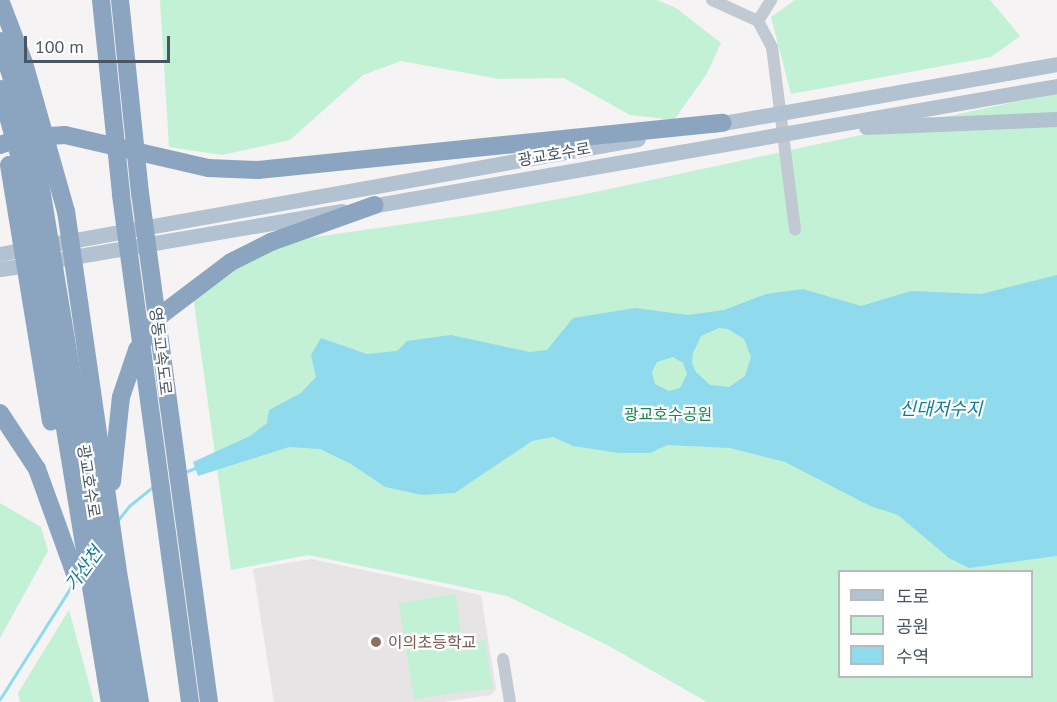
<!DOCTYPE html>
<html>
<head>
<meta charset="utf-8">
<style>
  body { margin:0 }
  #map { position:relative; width:1057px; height:702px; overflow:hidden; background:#f5f3f3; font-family:"PT Sans","Noto Sans KR",sans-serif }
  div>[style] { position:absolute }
  .education>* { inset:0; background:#e6e4e5 }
  .green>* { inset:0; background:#c3f1d5; transform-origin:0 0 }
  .water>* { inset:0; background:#90daee }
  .stream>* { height:3px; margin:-1.5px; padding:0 1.5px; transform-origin:1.5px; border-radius:1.5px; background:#90daee }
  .minor>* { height:12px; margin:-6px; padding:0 6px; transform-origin:6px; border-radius:6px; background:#c1cad2 }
  .major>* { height:15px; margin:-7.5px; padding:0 7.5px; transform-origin:7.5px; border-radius:7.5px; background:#b3c2d1 }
  .highway>* { height:18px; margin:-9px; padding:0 9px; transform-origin:9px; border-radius:9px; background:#8ba5c1 }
  .dots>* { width:16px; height:16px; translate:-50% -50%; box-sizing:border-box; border:3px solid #fff; border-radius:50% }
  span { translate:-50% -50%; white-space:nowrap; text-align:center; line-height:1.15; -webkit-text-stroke:4.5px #fff; paint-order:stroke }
  .street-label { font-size:16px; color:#4a5661 }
  .park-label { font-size:16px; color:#17864f }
  .education-label { font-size:16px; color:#785e54 }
  .left { translate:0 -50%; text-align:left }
  .water-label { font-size:18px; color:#0c7c9b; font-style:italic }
  .legend { position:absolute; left:838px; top:570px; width:195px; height:108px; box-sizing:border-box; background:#fff; border:2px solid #b7bbc0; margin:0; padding:8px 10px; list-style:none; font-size:18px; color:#4a5661 }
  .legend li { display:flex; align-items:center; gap:12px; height:30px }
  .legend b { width:30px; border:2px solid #b7bbc0 }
  .scale { position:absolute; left:24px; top:36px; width:146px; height:27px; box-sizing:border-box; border:3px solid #4a5661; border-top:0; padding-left:8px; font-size:18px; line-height:21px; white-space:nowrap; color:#4a5661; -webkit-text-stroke:4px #fff; paint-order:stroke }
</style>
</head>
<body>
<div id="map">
  <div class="education">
    <div style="clip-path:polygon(311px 559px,481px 595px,496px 689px,491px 695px,443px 702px,274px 702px,253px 569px)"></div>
  </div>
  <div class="green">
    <div style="clip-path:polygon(160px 0,657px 0,676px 8px,721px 43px,706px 75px,674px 120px,630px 115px,564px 78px,499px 79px,401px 61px,363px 75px,290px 140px,222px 155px,169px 147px)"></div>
    <div style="clip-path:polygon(795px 0,990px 0,1020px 36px,991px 57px,791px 94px,771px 17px)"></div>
    <div style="clip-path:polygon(evenodd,1057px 93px,1057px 702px,707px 702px,609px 646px,507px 596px,308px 555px,231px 570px,193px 295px,229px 269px,301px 239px,482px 213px,586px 194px,1057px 93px,840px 572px,1032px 572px,1032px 676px,840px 676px,840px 572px)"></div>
    <div style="clip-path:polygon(0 503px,41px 527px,48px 551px,0 638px)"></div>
    <div style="left:455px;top:594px;width:98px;height:57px;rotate:81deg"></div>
    <div style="clip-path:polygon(69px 610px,94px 702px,20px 702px,18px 693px)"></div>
    <div style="left:485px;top:640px;width:49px;height:22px;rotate:81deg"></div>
  </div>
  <div class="water">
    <div style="clip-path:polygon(evenodd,1057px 275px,1057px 556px,969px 568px,949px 558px,898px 515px,870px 506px,785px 462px,730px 448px,667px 445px,650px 453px,619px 453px,573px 446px,553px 437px,532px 441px,455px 493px,422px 495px,385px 487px,351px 464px,320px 449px,289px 447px,198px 476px,193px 462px,250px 436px,267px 423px,269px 410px,301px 393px,316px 377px,311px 355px,321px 338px,367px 354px,397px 351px,407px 341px,451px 335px,530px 352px,547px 350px,573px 318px,635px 308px,688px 315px,724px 310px,766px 294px,803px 289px,861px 306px,911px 291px,981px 294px,1057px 275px,719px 328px,728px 329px,744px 339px,751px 357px,745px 376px,729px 387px,710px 385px,696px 372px,692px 363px,693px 353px,701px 336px,719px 328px,1057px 275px,673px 357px,683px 363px,687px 374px,680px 388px,669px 391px,655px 384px,652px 372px,657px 362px,673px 357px)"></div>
  </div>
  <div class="stream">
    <div style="left:185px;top:472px;width:11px;rotate:-22deg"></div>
    <div style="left:118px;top:520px;width:18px;rotate:-52deg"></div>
    <div style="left:129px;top:506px;width:32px;rotate:-39deg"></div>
    <div style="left:0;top:699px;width:138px;rotate:-57.7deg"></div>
  </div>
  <div class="minor">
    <div style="left:712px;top:0;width:51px;rotate:24.5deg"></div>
    <div style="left:758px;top:21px;width:30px;rotate:62deg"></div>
    <div style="left:772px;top:47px;width:184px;rotate:82.8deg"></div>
    <div style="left:758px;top:21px;width:25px;rotate:-58deg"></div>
    <div style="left:503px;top:659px;width:44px;rotate:80.8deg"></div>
  </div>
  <div class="major">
    <div style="left:712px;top:125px;width:350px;rotate:-10deg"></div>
    <div style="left:866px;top:127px;width:191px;rotate:-2.4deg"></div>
    <div style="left:365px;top:207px;width:702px;rotate:-9.92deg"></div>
    <div style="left:59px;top:243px;width:588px;rotate:-10.18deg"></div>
    <div style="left:0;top:254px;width:33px;rotate:-11deg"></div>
    <div style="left:61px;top:259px;width:285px;rotate:-9.7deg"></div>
    <div style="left:0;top:269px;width:34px;rotate:-8deg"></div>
  </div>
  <div class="highway">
    <div style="left:0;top:0;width:67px;rotate:69.1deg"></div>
    <div style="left:24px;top:63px;width:154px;rotate:74.2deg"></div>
    <div style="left:66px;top:211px;width:359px;rotate:81.8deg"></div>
    <div style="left:117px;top:566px;width:138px;rotate:80.4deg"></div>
    <div style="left:101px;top:0;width:196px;rotate:84.1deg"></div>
    <div style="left:121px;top:195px;width:512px;rotate:82.25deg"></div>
    <div style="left:120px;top:0;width:194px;rotate:84.1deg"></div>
    <div style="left:140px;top:193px;width:514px;rotate:82.28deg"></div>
    <div style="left:0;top:41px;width:116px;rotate:72.5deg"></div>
    <div style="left:35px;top:152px;width:557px;rotate:80.61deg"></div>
    <div style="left:0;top:89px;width:69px;rotate:73.9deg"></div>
    <div style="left:19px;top:155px;width:79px;rotate:79.8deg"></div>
    <div style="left:33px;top:233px;width:475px;rotate:80.7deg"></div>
    <div style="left:0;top:145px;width:20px;rotate:-20deg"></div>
    <div style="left:19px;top:138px;width:46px;rotate:-3.7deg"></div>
    <div style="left:65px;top:135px;width:147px;rotate:13deg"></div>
    <div style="left:208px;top:168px;width:50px;rotate:2.3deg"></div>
    <div style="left:258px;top:170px;width:467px;rotate:-5.8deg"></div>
    <div style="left:9px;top:165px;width:260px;rotate:80.7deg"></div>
    <div style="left:0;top:413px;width:67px;rotate:56.5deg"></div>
    <div style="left:37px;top:469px;width:112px;rotate:70.1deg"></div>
    <div style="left:112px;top:482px;width:85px;rotate:-84deg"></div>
    <div style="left:121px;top:397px;width:50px;rotate:-71.2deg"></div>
    <div style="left:137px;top:350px;width:42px;rotate:-55.6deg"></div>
    <div style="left:161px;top:315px;width:88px;rotate:-37.1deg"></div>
    <div style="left:231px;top:262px;width:45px;rotate:-26.6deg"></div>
    <div style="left:271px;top:242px;width:110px;rotate:-19.6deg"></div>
  </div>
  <div class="dots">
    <div style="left:376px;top:642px;background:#8d6e63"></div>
  </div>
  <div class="street-label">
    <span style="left:554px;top:154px;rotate:-10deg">광교호수로</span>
    <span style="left:161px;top:351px;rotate:83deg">영동고속도로</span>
    <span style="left:89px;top:481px;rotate:81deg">광교호수로</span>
  </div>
  <div class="park-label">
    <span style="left:668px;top:414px">광교호수공원</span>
  </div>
  <div class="education-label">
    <span class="left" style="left:388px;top:642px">이의초등학교</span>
  </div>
  <div class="water-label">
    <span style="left:941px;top:409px">신대저수지</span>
    <span style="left:84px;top:569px;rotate:-54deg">가산천</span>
  </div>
  <ul class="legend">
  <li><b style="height:8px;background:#b3c2d1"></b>도로</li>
  <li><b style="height:16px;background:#c3f1d5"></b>공원</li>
  <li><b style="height:16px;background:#90daee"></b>수역</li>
  </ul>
  <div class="scale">100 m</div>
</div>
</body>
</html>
